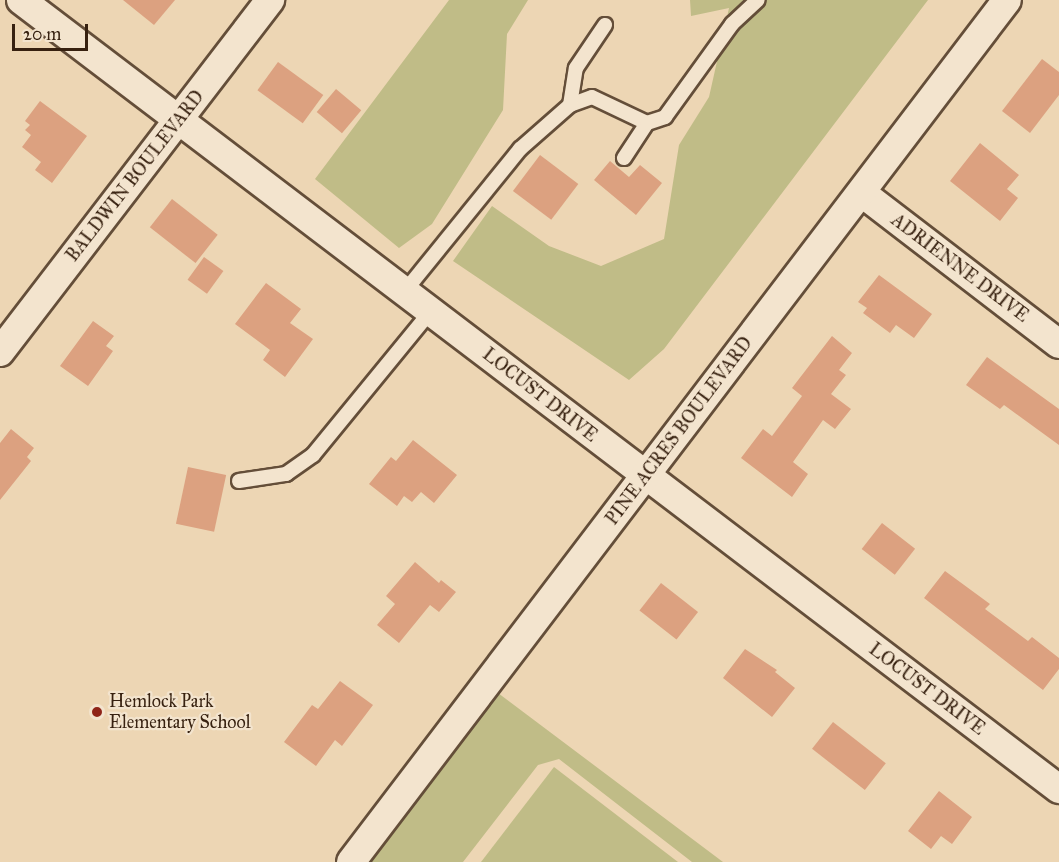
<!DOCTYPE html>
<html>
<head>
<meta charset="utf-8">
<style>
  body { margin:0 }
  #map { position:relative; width:1059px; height:862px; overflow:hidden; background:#edd6b4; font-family:"IM FELL Great Primer",serif }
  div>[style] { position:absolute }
  .green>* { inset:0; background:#c0bc87 }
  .building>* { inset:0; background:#dca180; transform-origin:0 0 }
  .roads { filter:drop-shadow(2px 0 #644e39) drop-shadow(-2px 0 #644e39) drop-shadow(0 2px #644e39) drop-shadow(0 -2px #644e39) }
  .service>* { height:14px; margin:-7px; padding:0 7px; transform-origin:7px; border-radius:7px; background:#f3e4ce }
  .minor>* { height:28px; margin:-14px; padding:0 14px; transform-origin:14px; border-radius:14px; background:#f3e4ce }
  .dots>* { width:16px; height:16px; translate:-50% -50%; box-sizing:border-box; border:3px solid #f3e4ce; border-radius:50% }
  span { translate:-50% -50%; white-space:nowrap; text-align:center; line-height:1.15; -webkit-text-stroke:4.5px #f3e4ce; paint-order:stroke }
  .street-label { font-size:18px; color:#372110 }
  .poi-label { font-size:18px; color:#372110 }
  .left { translate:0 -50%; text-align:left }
  .scale { position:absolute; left:12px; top:24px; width:76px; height:27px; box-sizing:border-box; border:3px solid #372110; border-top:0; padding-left:8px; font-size:18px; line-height:21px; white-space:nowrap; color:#372110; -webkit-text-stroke:4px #f3e4ce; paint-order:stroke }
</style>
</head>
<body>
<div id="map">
  <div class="green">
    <div style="clip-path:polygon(449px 0,528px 0,507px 34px,503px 110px,432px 224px,399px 248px,315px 179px)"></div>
    <div style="clip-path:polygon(690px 0,928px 0,664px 349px,629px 380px,453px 261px,492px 206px,549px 246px,601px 266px,664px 239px,679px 145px,709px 97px,729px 8px,691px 16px)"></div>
    <div style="clip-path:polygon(486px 684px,723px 862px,692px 862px,559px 759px,538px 765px,463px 862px,350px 862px)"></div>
    <div style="clip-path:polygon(554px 767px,678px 862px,481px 862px)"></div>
  </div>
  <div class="building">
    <div style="clip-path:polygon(123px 0,175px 0,154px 25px)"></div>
    <div style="clip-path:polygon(1042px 59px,1059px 72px,1059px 95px,1030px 133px,1002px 111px)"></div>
    <div style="left:278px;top:62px;width:56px;height:35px;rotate:36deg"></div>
    <div style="left:336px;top:89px;width:33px;height:30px;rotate:40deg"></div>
    <div style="clip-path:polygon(40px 101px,87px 136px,52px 183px,35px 170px,41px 162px,22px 147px,31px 135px,25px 130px,30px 125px,25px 121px)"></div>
    <div style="clip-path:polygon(980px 143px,1019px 175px,1007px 189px,1018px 198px,1000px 221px,950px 181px)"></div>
    <div style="left:540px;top:155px;width:48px;height:45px;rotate:37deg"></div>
    <div style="clip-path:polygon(610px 161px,629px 177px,640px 165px,662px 183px,636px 215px,594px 180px)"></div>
    <div style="left:172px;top:199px;width:58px;height:36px;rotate:38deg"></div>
    <div style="left:204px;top:257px;width:24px;height:28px;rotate:36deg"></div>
    <div style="clip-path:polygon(879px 275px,932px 314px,914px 338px,896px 325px,890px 333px,863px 313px,867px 308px,858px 302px)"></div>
    <div style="clip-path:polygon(266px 283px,301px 309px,290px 323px,313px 339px,285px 377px,263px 360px,270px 350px,235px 324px)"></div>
    <div style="clip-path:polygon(93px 321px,114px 336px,106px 346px,113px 351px,88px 386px,60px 366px)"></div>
    <div style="clip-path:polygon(832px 336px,852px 353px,839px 370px,846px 375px,831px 394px,851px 409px,835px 429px,823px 420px,793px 462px,808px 474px,792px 497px,741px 458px,763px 429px,772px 436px,802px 396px,792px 388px)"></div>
    <div style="clip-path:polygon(987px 357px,1059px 409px,1059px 445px,1004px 405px,1000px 409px,966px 385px)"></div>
    <div style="clip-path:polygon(11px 429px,34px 448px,27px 457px,31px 461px,0 500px,0 443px)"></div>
    <div style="clip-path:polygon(413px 440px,457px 475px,434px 503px,421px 492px,412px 502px,404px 496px,397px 506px,369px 484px,391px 457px,396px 461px)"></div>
    <div style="left:188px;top:467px;width:39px;height:58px;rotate:12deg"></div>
    <div style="left:882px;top:523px;width:42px;height:33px;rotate:38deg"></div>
    <div style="clip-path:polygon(415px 562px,439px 583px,441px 580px,456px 592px,439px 612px,430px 605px,399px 643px,377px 625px,395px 604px,386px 596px)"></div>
    <div style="clip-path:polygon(945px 571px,990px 604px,985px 609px,1028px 641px,1032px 637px,1059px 658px,1059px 669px,1043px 690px,924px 598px)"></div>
    <div style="left:661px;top:583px;width:47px;height:35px;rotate:38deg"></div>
    <div style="clip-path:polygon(745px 649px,777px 670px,775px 672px,795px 688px,772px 717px,723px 678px)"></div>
    <div style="clip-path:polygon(340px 681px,373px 705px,342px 746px,335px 740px,316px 766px,284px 742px,312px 705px,318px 709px)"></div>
    <div style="left:833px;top:722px;width:67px;height:34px;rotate:38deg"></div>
    <div style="clip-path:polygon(939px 791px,972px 817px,952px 844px,941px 836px,931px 849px,908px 831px)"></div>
  </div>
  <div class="roads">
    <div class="service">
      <div style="left:570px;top:105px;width:23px;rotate:-20deg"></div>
      <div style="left:592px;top:97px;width:61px;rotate:25.3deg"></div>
      <div style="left:647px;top:123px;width:42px;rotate:123.3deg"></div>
      <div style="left:647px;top:123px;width:19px;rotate:-18deg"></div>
      <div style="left:665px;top:117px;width:115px;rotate:-54.2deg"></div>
      <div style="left:732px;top:24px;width:35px;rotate:-43deg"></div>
      <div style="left:405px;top:291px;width:183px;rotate:-51deg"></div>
      <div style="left:520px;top:149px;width:67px;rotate:-41.3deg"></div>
      <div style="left:570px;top:105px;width:37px;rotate:-81deg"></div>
      <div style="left:576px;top:68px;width:52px;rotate:-56deg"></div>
      <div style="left:239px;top:481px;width:48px;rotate:-8.5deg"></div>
      <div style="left:286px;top:474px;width:33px;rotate:-35deg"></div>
      <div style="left:313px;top:455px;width:186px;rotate:-50.7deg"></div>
    </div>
    <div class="minor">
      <div style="left:21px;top:0;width:1304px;rotate:37.24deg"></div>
      <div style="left:862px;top:193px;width:248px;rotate:37.5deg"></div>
      <div style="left:0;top:352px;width:444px;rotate:-52.5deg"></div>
      <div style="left:351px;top:862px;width:1083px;rotate:-52.73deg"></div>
    </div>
  </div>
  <div class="dots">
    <div style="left:97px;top:712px;background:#8f2418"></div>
  </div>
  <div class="street-label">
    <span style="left:135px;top:176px;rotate:-52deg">BALDWIN BOULEVARD</span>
    <span style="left:960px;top:268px;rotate:37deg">ADRIENNE DRIVE</span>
    <span style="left:540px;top:395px;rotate:38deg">LOCUST DRIVE</span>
    <span style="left:679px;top:431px;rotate:-53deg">PINE ACRES BOULEVARD</span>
    <span style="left:927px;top:689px;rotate:37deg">LOCUST DRIVE</span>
  </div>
  <div class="poi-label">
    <span class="left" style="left:109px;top:712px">Hemlock Park<br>Elementary School</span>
  </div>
  <div class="scale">20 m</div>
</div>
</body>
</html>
